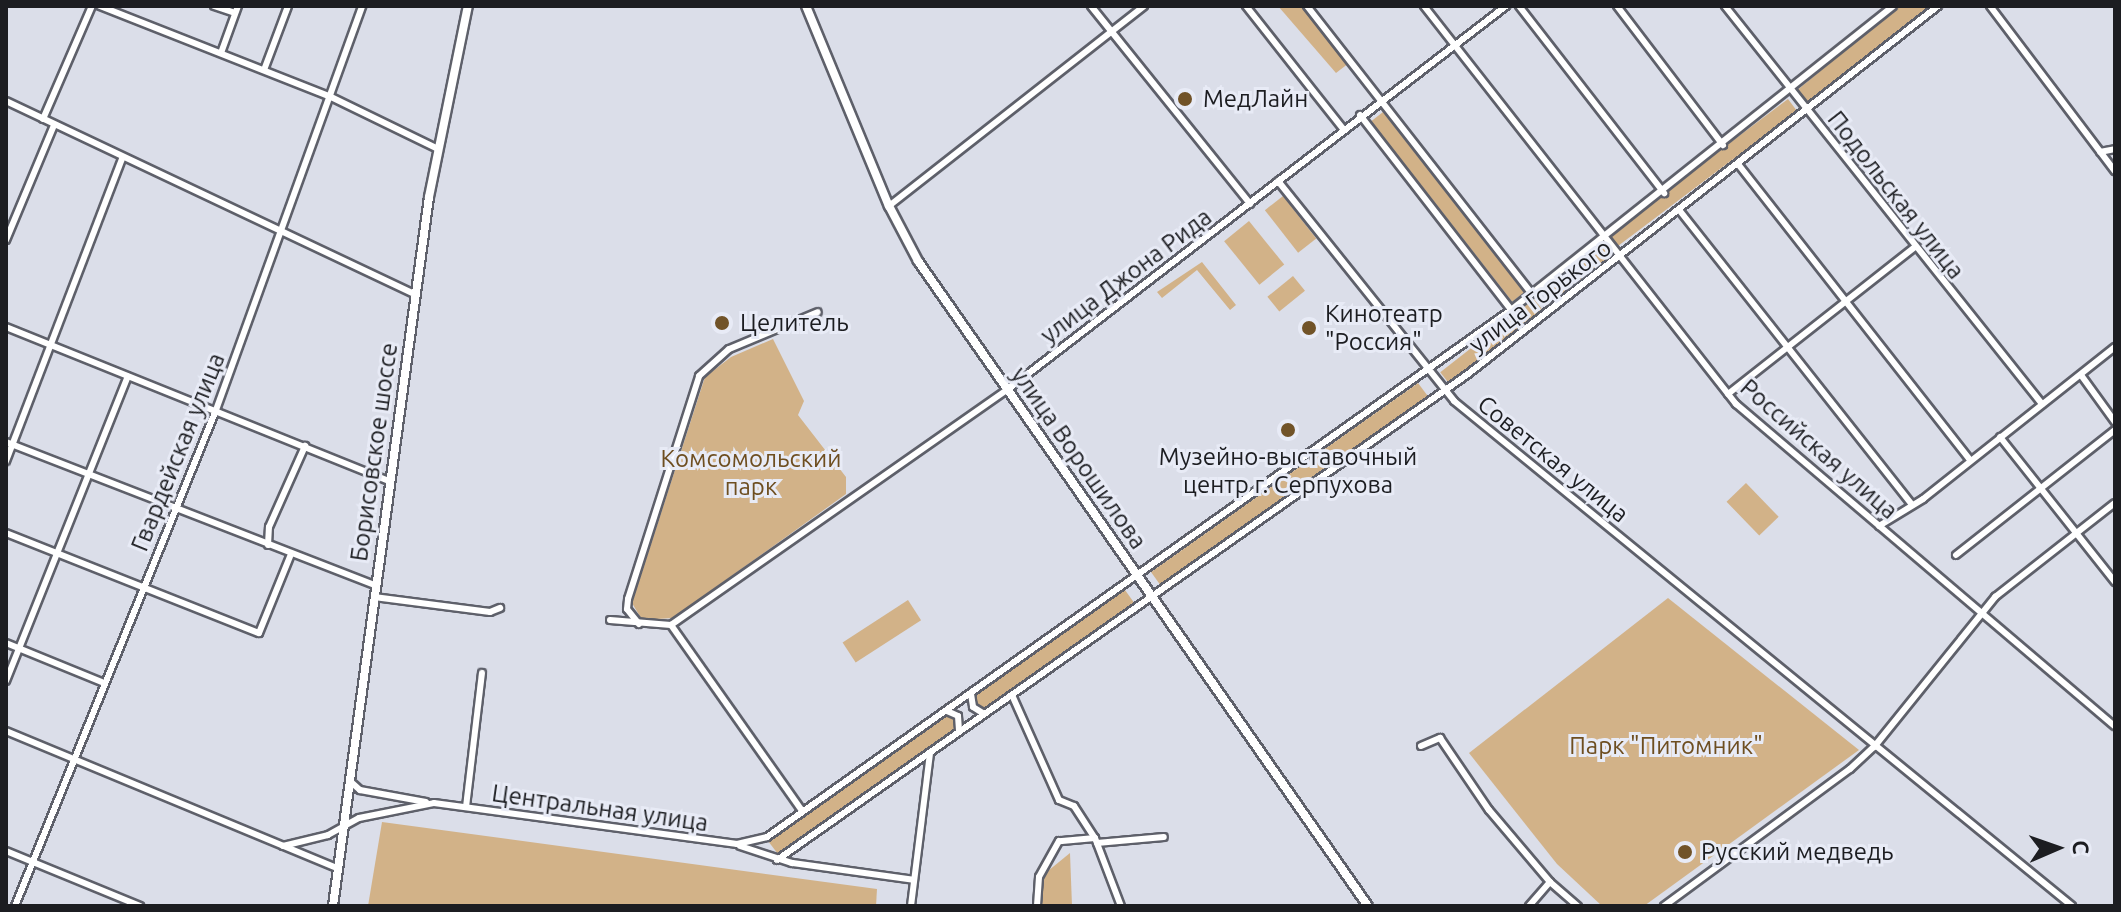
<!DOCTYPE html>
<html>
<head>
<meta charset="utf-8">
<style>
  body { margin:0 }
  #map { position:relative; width:2121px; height:912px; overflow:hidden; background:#dbdee9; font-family:Ubuntu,sans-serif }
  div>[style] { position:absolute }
  .green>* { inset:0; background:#d2b288; transform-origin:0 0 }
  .roads { filter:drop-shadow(2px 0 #5e606a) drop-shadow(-2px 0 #5e606a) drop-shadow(0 2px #5e606a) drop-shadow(0 -2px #5e606a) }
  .minor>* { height:6px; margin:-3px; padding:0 3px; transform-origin:3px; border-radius:3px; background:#fff }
  .major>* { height:8px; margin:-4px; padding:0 4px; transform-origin:4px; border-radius:4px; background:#fff }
  .dots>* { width:22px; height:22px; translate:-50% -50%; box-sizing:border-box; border:4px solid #e8ebf6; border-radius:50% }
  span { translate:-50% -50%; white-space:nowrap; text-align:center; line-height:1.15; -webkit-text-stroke:6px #e8ebf6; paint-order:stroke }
  .poi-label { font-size:24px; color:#1c1d21 }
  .left { translate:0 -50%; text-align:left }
  .street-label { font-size:24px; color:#1c1d21 }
  .park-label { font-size:24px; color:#6e4e20 }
  .frame { position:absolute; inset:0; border:8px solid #1c1d21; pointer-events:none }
  .north { position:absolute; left:2017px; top:808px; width:80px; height:80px; -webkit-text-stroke:6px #e8ebf6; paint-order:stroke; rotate:88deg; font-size:22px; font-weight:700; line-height:32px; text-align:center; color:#1c1d21 }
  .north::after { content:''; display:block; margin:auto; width:28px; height:36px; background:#1c1d21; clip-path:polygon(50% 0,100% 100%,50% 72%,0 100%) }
</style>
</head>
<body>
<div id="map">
  <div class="green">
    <div style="clip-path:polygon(1278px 6px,1304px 6px,1349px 63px,1336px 73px)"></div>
    <div style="clip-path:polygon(1898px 6px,1932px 6px,1805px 104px,1795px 92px)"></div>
    <div style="left:1788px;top:99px;width:15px;height:225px;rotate:53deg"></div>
    <div style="left:1383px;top:112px;width:229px;height:15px;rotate:52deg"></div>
    <div style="left:1283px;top:196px;width:54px;height:23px;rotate:52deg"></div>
    <div style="left:1249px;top:221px;width:56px;height:32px;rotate:51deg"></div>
    <div style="left:1604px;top:246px;width:16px;height:68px;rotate:50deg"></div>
    <div style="clip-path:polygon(1202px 262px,1236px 305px,1230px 310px,1197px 270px,1162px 298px,1157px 292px)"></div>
    <div style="left:1293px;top:276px;width:19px;height:33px;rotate:51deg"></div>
    <div style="left:1534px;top:299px;width:16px;height:119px;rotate:52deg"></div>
    <div style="clip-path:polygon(773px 339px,804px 401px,798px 415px,846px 477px,846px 494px,673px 618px,642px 620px,632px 603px,705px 377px,731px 357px)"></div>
    <div style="clip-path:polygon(1418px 383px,1430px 399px,1161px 586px,1151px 572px)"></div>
    <div style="left:1746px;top:483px;width:47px;height:27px;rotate:46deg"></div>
    <div style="clip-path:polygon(1125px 590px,1135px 604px,987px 709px,977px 705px,977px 694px)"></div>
    <div style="clip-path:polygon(1668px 598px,1859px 750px,1644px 906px,1602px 906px,1557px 864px,1469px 753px)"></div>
    <div style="left:908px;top:600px;width:24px;height:78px;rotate:57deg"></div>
    <div style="clip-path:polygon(946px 715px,956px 719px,954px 731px,778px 854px,768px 841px)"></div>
    <div style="clip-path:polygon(382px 822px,877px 889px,876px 906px,368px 906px)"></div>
    <div style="clip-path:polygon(1070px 853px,1072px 906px,1042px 906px,1043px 875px)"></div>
  </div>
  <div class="roads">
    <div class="minor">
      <div style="left:100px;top:6px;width:246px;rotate:21.5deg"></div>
      <div style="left:329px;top:96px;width:119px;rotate:25.9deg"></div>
      <div style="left:214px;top:6px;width:22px;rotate:18deg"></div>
      <div style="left:1091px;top:6px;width:254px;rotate:51.2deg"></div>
      <div style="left:1246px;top:6px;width:157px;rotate:51.7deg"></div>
      <div style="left:1307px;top:6px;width:365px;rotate:52deg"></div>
      <div style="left:1424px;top:6px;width:506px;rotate:51.91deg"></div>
      <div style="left:1736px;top:404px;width:497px;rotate:40.4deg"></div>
      <div style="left:1519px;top:6px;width:237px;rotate:52.2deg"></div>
      <div style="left:1617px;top:6px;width:175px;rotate:52.7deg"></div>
      <div style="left:1725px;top:6px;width:509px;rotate:51.46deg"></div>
      <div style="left:1990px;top:6px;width:207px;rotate:52.9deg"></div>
      <div style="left:221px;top:53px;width:50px;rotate:-70.1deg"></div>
      <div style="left:264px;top:70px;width:68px;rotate:-69.4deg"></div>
      <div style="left:6px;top:101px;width:454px;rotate:25.3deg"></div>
      <div style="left:1360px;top:115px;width:247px;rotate:52.2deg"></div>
      <div style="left:43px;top:119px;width:123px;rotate:-66.6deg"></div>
      <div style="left:2100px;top:152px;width:15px;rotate:-11deg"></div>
      <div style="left:1738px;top:164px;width:375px;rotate:51.9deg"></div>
      <div style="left:1278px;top:181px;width:282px;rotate:51.3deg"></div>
      <div style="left:1454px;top:401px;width:798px;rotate:39.25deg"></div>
      <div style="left:889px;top:206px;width:324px;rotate:-38.1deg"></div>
      <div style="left:1680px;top:211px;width:373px;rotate:51.7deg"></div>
      <div style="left:6px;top:240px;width:125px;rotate:-67.3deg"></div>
      <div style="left:6px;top:327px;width:414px;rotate:21.9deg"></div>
      <div style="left:2081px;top:375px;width:58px;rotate:54.1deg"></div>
      <div style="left:1728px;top:394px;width:238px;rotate:-38.2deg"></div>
      <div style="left:2000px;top:437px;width:185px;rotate:51.6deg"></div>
      <div style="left:6px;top:442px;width:396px;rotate:21.2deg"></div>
      <div style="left:6px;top:461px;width:324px;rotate:-69deg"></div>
      <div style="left:1879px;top:526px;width:52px;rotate:-31.5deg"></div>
      <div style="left:1923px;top:499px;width:245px;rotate:-38.4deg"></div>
      <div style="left:6px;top:533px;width:272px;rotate:21.6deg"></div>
      <div style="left:259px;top:633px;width:85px;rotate:-67.9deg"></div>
      <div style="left:268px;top:545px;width:18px;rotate:-87deg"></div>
      <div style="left:269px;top:527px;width:89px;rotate:-66deg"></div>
      <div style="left:1956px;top:555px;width:202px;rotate:-38.2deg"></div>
      <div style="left:374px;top:597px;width:117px;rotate:7.4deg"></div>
      <div style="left:490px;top:612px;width:11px;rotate:-22deg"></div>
      <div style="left:610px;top:620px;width:61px;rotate:4.7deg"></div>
      <div style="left:671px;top:625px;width:228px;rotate:54.8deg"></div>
      <div style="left:639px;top:624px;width:19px;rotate:-129deg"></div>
      <div style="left:627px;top:609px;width:10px;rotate:-84deg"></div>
      <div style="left:628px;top:599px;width:234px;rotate:-72.3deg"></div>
      <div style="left:699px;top:376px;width:40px;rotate:-42deg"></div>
      <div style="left:729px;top:349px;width:96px;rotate:-22.6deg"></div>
      <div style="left:671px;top:625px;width:410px;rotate:-35deg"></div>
      <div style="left:1007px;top:390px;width:630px;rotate:-37.58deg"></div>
      <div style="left:6px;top:643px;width:106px;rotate:22.2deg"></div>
      <div style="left:6px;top:681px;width:328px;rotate:-68.2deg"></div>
      <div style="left:971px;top:694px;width:13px;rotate:81deg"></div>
      <div style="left:973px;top:707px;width:13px;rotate:32deg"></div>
      <div style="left:1012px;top:695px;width:115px;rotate:65.9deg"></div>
      <div style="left:1059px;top:800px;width:16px;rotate:22deg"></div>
      <div style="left:1074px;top:806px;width:38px;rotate:57deg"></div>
      <div style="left:1095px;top:838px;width:36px;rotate:175deg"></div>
      <div style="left:1059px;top:841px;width:41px;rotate:119.1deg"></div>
      <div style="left:1039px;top:877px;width:29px;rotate:94deg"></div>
      <div style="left:947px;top:711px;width:12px;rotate:24deg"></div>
      <div style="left:958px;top:716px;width:15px;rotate:86deg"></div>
      <div style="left:6px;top:731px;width:360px;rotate:22.5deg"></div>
      <div style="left:1421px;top:746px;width:21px;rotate:-23deg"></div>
      <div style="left:1440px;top:738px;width:87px;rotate:55.8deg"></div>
      <div style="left:1489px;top:810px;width:94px;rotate:49.7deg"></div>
      <div style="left:1550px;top:882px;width:37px;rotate:41deg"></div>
      <div style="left:351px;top:782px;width:12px;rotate:42deg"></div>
      <div style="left:360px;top:790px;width:67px;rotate:10.3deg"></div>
      <div style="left:466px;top:807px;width:135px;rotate:-83.2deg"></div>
      <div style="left:1095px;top:838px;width:73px;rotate:69.1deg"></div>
      <div style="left:1097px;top:843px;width:67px;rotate:-5.1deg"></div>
      <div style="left:283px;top:846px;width:46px;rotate:-13.7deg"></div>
      <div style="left:328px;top:835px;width:35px;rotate:-29deg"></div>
      <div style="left:359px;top:818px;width:76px;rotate:-11.3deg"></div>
      <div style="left:434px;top:803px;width:306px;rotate:7.7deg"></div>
      <div style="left:737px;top:844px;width:31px;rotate:-13deg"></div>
      <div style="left:767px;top:837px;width:912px;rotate:-35.31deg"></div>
      <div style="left:1511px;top:310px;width:488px;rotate:-38.5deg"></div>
      <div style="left:740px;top:846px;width:55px;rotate:18.1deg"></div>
      <div style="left:792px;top:863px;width:123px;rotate:7.9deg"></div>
      <div style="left:6px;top:851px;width:145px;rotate:22.3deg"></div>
      <div style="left:777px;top:860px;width:845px;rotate:-35.12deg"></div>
      <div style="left:1468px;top:374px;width:597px;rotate:-38.06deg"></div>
      <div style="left:15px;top:906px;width:535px;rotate:-67.94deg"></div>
      <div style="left:216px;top:410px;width:430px;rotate:-70.1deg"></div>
      <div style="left:911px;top:906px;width:154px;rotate:-82.9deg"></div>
      <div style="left:1529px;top:906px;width:32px;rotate:-49deg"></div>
      <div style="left:1664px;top:906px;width:231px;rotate:-36.4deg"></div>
      <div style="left:1850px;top:769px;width:33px;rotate:-43deg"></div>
      <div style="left:1874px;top:747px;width:193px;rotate:-51.1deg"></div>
      <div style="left:1995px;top:597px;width:152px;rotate:-38.1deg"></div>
    </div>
    <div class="major">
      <div style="left:806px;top:6px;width:217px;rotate:67.5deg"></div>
      <div style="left:889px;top:206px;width:62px;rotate:62.2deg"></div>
      <div style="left:918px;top:261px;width:786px;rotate:55.1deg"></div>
      <div style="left:333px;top:906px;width:715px;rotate:-82.29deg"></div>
      <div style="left:429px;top:197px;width:195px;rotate:-78.5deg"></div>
    </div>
  </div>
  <div class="dots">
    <div style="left:1185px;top:99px;background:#715328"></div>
    <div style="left:722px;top:323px;background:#715328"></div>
    <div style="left:1309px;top:328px;background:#715328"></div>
    <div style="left:1288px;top:430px;background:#715328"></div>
    <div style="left:1685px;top:852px;background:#715328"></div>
  </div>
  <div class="poi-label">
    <span class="left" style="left:1203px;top:99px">МедЛайн</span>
    <span class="left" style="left:1325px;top:328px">Кинотеатр<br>"Россия"</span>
    <span class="left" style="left:740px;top:323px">Целитель</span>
    <span style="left:1288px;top:471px">Музейно-выставочный<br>центр г. Серпухова</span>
    <span class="left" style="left:1701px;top:852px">Русский медведь</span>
  </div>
  <div class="street-label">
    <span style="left:1896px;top:195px;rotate:52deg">Подольская улица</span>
    <span style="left:1126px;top:276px;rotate:-37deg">улица Джона Рида</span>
    <span style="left:1540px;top:296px;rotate:-37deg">улица Горького</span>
    <span style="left:1819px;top:449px;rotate:41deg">Российская улица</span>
    <span style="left:178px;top:452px;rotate:-68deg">Гвардейская улица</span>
    <span style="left:374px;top:452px;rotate:-82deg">Борисовское шоссе</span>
    <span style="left:1079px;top:458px;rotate:55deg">улица Ворошилова</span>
    <span style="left:1553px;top:459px;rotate:39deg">Советская улица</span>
    <span style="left:600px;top:808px;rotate:8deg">Центральная улица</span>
  </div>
  <div class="park-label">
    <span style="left:751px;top:473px">Комсомольский<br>парк</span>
    <span style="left:1666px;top:746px">Парк "Питомник"</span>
  </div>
  <div class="frame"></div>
  <div class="north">С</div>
</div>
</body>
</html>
